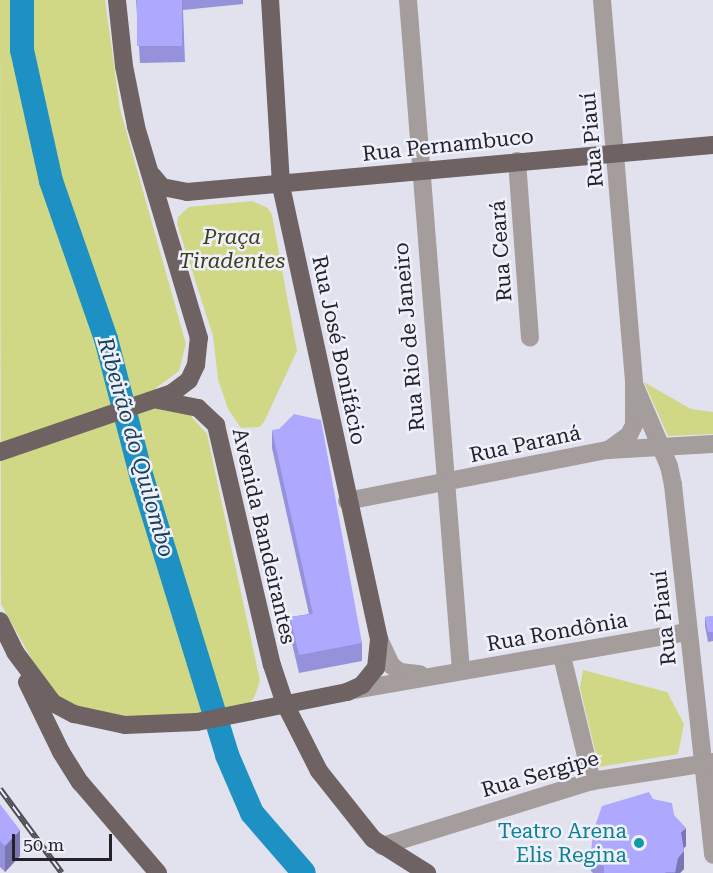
<!DOCTYPE html>
<html>
<head>
<meta charset="utf-8">
<style>
  body { margin:0 }
  #map { position:relative; width:713px; height:873px; overflow:hidden; background:#e2e2ef; font-family:"Roboto Serif",serif }
  div>[style] { position:absolute }
  .green>* { inset:0; background:#d0d886 }
  .river>* { height:24px; margin:-12px; padding:0 12px; transform-origin:12px; border-radius:12px; background:#1d91c4 }
  .minor>* { height:18px; margin:-9px; padding:0 9px; transform-origin:9px; border-radius:9px; background:#a49d9c }
  .major>* { height:18px; margin:-9px; padding:0 9px; transform-origin:9px; border-radius:9px; background:#6e6362 }
  .rail>* { height:6px; margin-top:-3px; transform-origin:0; background:repeating-linear-gradient(90deg,#f0f0fc 0 11px,#4b4b51 0 22px); box-sizing:border-box; border-block:2px solid #4b4b51 }
  .wall>* { inset:0; background:#9691db }
  .shaded-wall>* { inset:0; background:#7a76b2 }
  .building>* { inset:0; background:#aea9ff; transform-origin:0 0 }
  .dots>* { width:16px; height:16px; translate:-50% -50%; box-sizing:border-box; border:3px solid #f0f0fc; border-radius:50% }
  span { translate:-50% -50%; white-space:nowrap; text-align:center; line-height:1.15; -webkit-text-stroke:5px #f0f0fc; paint-order:stroke }
  .street-label { font-size:21px; color:#232327 }
  .park-label { font-size:21px; color:#3b3e16; font-style:italic }
  .culture-label { font-size:21px; color:#0d838f }
  .right { translate:-100% -50%; text-align:right }
  .water-label { font-size:22px; color:#154257; font-style:italic }
  .scale { position:absolute; left:12px; top:834px; width:100px; height:27px; box-sizing:border-box; border:3px solid #232327; border-top:0; padding-left:8px; font-size:18px; line-height:21px; white-space:nowrap; color:#232327; -webkit-text-stroke:4px #f0f0fc; paint-order:stroke }
</style>
</head>
<body>
<div id="map">
  <div class="green">
    <div style="clip-path:polygon(0 0,105px 0,120px 109px,186px 344px,179px 371px,156px 388px,164px 410px,190px 415px,207px 434px,260px 681px,254px 698px,248px 704px,194px 716px,121px 719px,70px 704px,49px 690px,1px 604px)"></div>
    <div style="clip-path:polygon(252px 201px,268px 208px,272px 215px,297px 351px,264px 422px,259px 427px,241px 428px,228px 409px,218px 379px,213px 336px,177px 224px,178px 217px,189px 207px)"></div>
    <div style="clip-path:polygon(644px 382px,691px 409px,713px 412px,713px 434px,668px 436px)"></div>
    <div style="clip-path:polygon(583px 670px,667px 692px,684px 724px,678px 754px,599px 767px,580px 688px)"></div>
  </div>
  <div class="river">
    <div style="left:22px;top:0;width:50px;rotate:90deg"></div>
    <div style="left:22px;top:50px;width:134px;rotate:77.5deg"></div>
    <div style="left:51px;top:181px;width:167px;rotate:70.8deg"></div>
    <div style="left:106px;top:339px;width:144px;rotate:75.5deg"></div>
    <div style="left:142px;top:478px;width:290px;rotate:72.9deg"></div>
    <div style="left:227px;top:755px;width:63px;rotate:66.7deg"></div>
    <div style="left:252px;top:813px;width:79px;rotate:49.1deg"></div>
  </div>
  <div class="minor">
    <div style="left:408px;top:0;width:673px;rotate:85.48deg"></div>
    <div style="left:602px;top:0;width:385px;rotate:85.2deg"></div>
    <div style="left:634px;top:384px;width:41px;rotate:90deg"></div>
    <div style="left:634px;top:425px;width:11px;rotate:117deg"></div>
    <div style="left:629px;top:435px;width:26px;rotate:144deg"></div>
    <div style="left:517px;top:161px;width:177px;rotate:85.8deg"></div>
    <div style="left:634px;top:384px;width:89px;rotate:66.9deg"></div>
    <div style="left:669px;top:466px;width:19px;rotate:78deg"></div>
    <div style="left:673px;top:485px;width:372px;rotate:83.8deg"></div>
    <div style="left:347px;top:501px;width:266px;rotate:-11.1deg"></div>
    <div style="left:608px;top:450px;width:105px;rotate:-3.3deg"></div>
    <div style="left:379px;top:639px;width:29px;rotate:65deg"></div>
    <div style="left:391px;top:665px;width:11px;rotate:38deg"></div>
    <div style="left:400px;top:672px;width:20px;rotate:6deg"></div>
    <div style="left:562px;top:656px;width:129px;rotate:76.5deg"></div>
    <div style="left:349px;top:691px;width:344px;rotate:-9.9deg"></div>
    <div style="left:382px;top:846px;width:220px;rotate:-17.2deg"></div>
    <div style="left:592px;top:781px;width:122px;rotate:-8.9deg"></div>
  </div>
  <div class="major">
    <div style="left:152px;top:175px;width:16px;rotate:50deg"></div>
    <div style="left:162px;top:187px;width:25px;rotate:11deg"></div>
    <div style="left:187px;top:192px;width:528px;rotate:-5.11deg"></div>
    <div style="left:158px;top:400px;width:41px;rotate:11.3deg"></div>
    <div style="left:198px;top:408px;width:25px;rotate:43deg"></div>
    <div style="left:216px;top:425px;width:246px;rotate:76.9deg"></div>
    <div style="left:272px;top:665px;width:41px;rotate:71.6deg"></div>
    <div style="left:285px;top:704px;width:75px;rotate:63.1deg"></div>
    <div style="left:319px;top:771px;width:87px;rotate:51.5deg"></div>
    <div style="left:373px;top:839px;width:64px;rotate:32.2deg"></div>
    <div style="left:0;top:452px;width:182px;rotate:-18.9deg"></div>
    <div style="left:172px;top:393px;width:21px;rotate:-37deg"></div>
    <div style="left:189px;top:380px;width:17px;rotate:-65deg"></div>
    <div style="left:196px;top:365px;width:27px;rotate:-84deg"></div>
    <div style="left:199px;top:338px;width:221px;rotate:-106.6deg"></div>
    <div style="left:136px;top:126px;width:61px;rotate:-101.3deg"></div>
    <div style="left:124px;top:66px;width:66px;rotate:-96.1deg"></div>
    <div style="left:0;top:621px;width:34px;rotate:64deg"></div>
    <div style="left:15px;top:652px;width:64px;rotate:53.3deg"></div>
    <div style="left:53px;top:703px;width:24px;rotate:28deg"></div>
    <div style="left:74px;top:714px;width:52px;rotate:12.2deg"></div>
    <div style="left:125px;top:725px;width:72px;rotate:-2.4deg"></div>
    <div style="left:197px;top:722px;width:153px;rotate:-11.3deg"></div>
    <div style="left:347px;top:692px;width:17px;rotate:-25deg"></div>
    <div style="left:362px;top:685px;width:22px;rotate:-51deg"></div>
    <div style="left:376px;top:668px;width:29px;rotate:-84deg"></div>
    <div style="left:379px;top:639px;width:465px;rotate:-102.2deg"></div>
    <div style="left:281px;top:184px;width:184px;rotate:-93.4deg"></div>
    <div style="left:27px;top:682px;width:78px;rotate:64.1deg"></div>
    <div style="left:61px;top:752px;width:36px;rotate:58deg"></div>
    <div style="left:80px;top:782px;width:120px;rotate:49.4deg"></div>
  </div>
  <div class="rail">
    <div style="left:0;top:789px;width:104px;rotate:53.6deg"></div>
  </div>
  <div class="wall">
    <div style="clip-path:polygon(136px 0,243px 0,243px 4px,183px 10px,185px 62px,140px 63px)"></div>
    <div style="clip-path:polygon(272px 430px,362px 643px,362px 661px,299px 673px,290px 635px,290px 617px,309px 614px,272px 448px)"></div>
    <div style="clip-path:polygon(713px 616px,713px 641px,708px 642px,705px 626px,705px 617px)"></div>
    <div style="clip-path:polygon(653px 799px,674px 815px,686px 846px,684px 848px,684px 869px,680px 873px,593px 873px,591px 871px,591px 853px)"></div>
    <div style="clip-path:polygon(0 804px,20px 856px,5px 872px,0 867px)"></div>
  </div>
  <div class="shaded-wall">
    <div style="clip-path:polygon(686px 828px,686px 846px,681px 850px,681px 832px)"></div>
    <div style="clip-path:polygon(20px 830px,20px 856px,5px 872px,5px 846px)"></div>
    <div style="clip-path:polygon(684px 851px,684px 869px,680px 873px,675px 873px,678px 858px)"></div>
  </div>
  <div class="building">
    <div style="left:137px;top:0;width:45px;height:46px"></div>
    <div style="clip-path:polygon(294px 414px,321px 420px,362px 643px,299px 655px,290px 617px,313px 614px,272px 430px,279px 429px)"></div>
    <div style="clip-path:polygon(713px 616px,713px 632px,708px 632px,705px 617px)"></div>
    <div style="clip-path:polygon(649px 792px,653px 799px,672px 803px,674px 815px,686px 828px,681px 832px,684px 851px,678px 858px,675px 872px,666px 872px,665px 873px,604px 873px,604px 866px,591px 853px,593px 832px,602px 806px)"></div>
    <div style="clip-path:polygon(0 804px,20px 830px,5px 846px,0 841px)"></div>
  </div>
  <div class="dots">
    <div style="left:639px;top:843px;background:#0f9aa8"></div>
  </div>
  <div class="street-label">
    <span style="left:592px;top:140px;rotate:-95deg">Rua Piauí</span>
    <span style="left:448px;top:145px;rotate:-6deg">Rua Pernambuco</span>
    <span style="left:501px;top:251px;rotate:-94deg">Rua Ceará</span>
    <span style="left:409px;top:337px;rotate:-95deg">Rua Rio de Janeiro</span>
    <span style="left:339px;top:350px;rotate:78deg">Rua José Bonifácio</span>
    <span style="left:525px;top:444px;rotate:-12deg">Rua Paraná</span>
    <span style="left:264px;top:536px;rotate:77deg">Avenida Bandeirantes</span>
    <span style="left:664px;top:618px;rotate:-96deg">Rua Piauí</span>
    <span style="left:557px;top:632px;rotate:-10deg">Rua Rondônia</span>
    <span style="left:540px;top:774px;rotate:-16deg">Rua Sergipe</span>
  </div>
  <div class="park-label">
    <span style="left:232px;top:249px">Praça<br>Tiradentes</span>
  </div>
  <div class="culture-label">
    <span class="right" style="left:627px;top:843px">Teatro Arena<br>Elis Regina</span>
  </div>
  <div class="water-label">
    <span style="left:136px;top:447px;rotate:74deg">Ribeirão do Quilombo</span>
  </div>
  <div class="scale">50 m</div>
</div>
</body>
</html>
